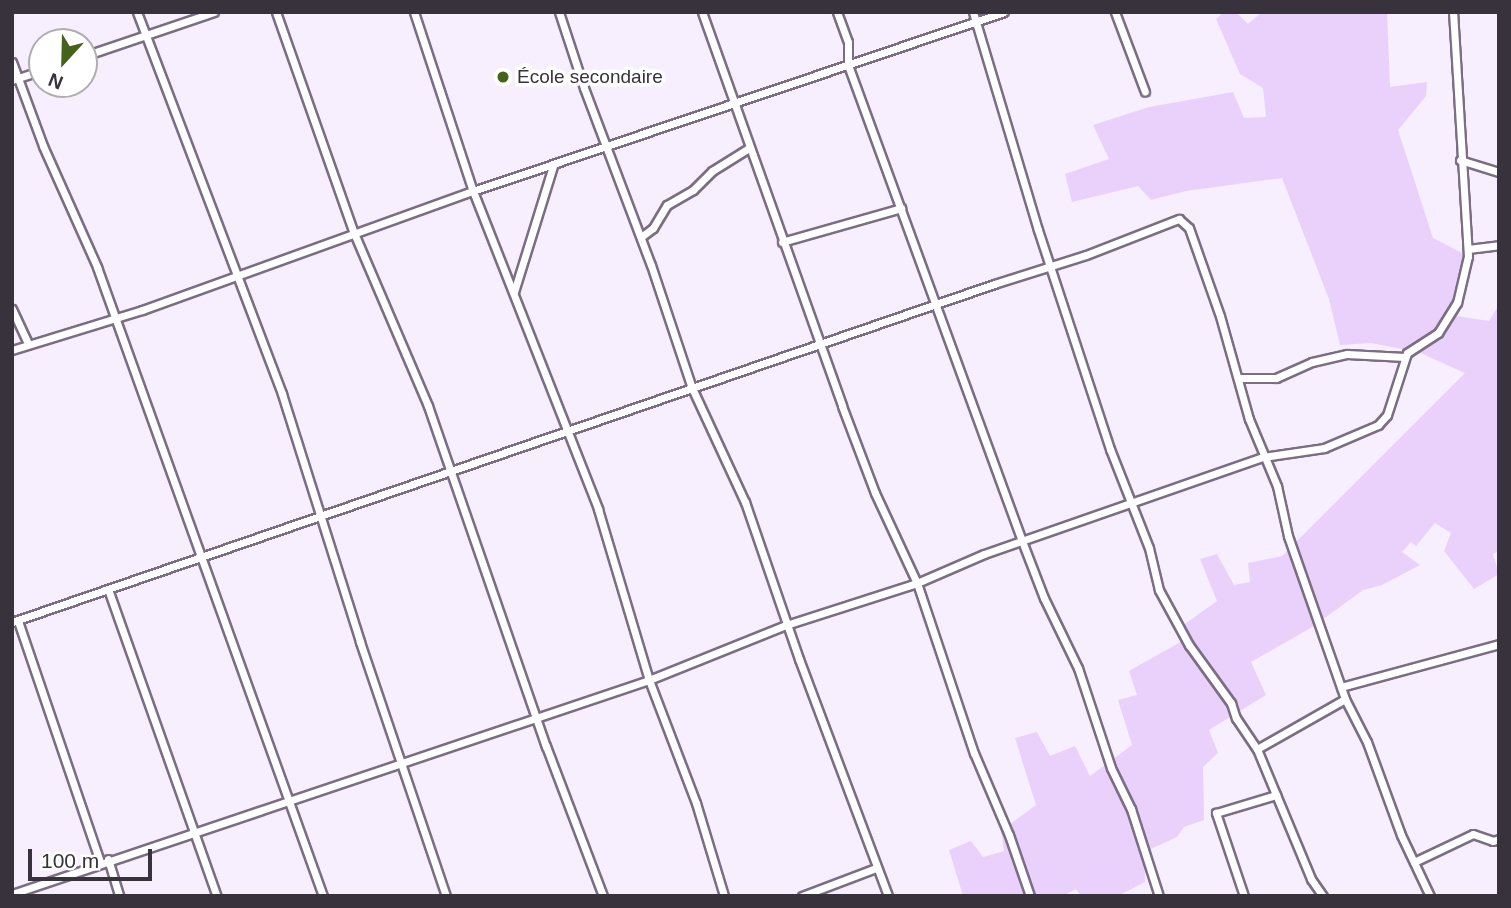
<!DOCTYPE html>
<html>
<head>
<meta charset="utf-8">
<style>
  body { margin:0 }
  #map { position:relative; width:1511px; height:908px; overflow:hidden; background:#f7effd; font-family:Arial,sans-serif }
  div>[style] { position:absolute }
  .green>* { inset:0; background:#ead1fc }
  .roads { filter:drop-shadow(2px 0 #7b6e84) drop-shadow(-2px 0 #7b6e84) drop-shadow(0 2px #7b6e84) drop-shadow(0 -2px #7b6e84) }
  .minor>* { height:7px; margin:-3.5px; padding:0 3.5px; transform-origin:3.5px; border-radius:3.5px; background:#fff }
  .dots>* { width:19px; height:19px; translate:-50% -50%; box-sizing:border-box; border:4px solid #fff; border-radius:50% }
  span { translate:-50% -50%; white-space:nowrap; text-align:center; line-height:1.15; -webkit-text-stroke:7px #fff; paint-order:stroke }
  .poi-label { font-size:19px; color:#37323b }
  .left { translate:0 -50%; text-align:left }
  .frame { position:absolute; inset:0; border:14px solid #37323b; pointer-events:none }
  .north { position:absolute; left:28px; top:28px; width:70px; height:70px; box-sizing:border-box; background:#fff; border:2px solid #afadb1; border-radius:50%; rotate:202deg; font-size:19px; font-weight:700; line-height:28px; text-align:center; color:#37323b }
  .north::after { content:''; display:block; margin:auto; width:24px; height:32px; background:#426319; clip-path:polygon(50% 0,100% 100%,50% 72%,0 100%) }
  .scale { position:absolute; left:28px; top:849px; width:124px; height:32px; box-sizing:border-box; border:4px solid #37323b; border-top:0; padding-left:9px; font-size:21px; line-height:24px; white-space:nowrap; color:#37323b; -webkit-text-stroke:5px #fff; paint-order:stroke }
</style>
</head>
<body>
<div id="map">
  <div class="green">
    <div style="clip-path:polygon(1224px 12px,1236px 12px,1248px 24px,1262px 12px,1387px 12px,1390px 87px,1427px 82px,1426px 96px,1398px 130px,1433px 238px,1464px 254px,1456px 316px,1489px 321px,1497px 308px,1499px 295px,1499px 551px,1493px 554px,1499px 574px,1474px 589px,1444px 551px,1451px 533px,1435px 523px,1416px 546px,1411px 542px,1402px 552px,1420px 565px,1382px 585px,1363px 590px,1314px 626px,1251px 662px,1266px 695px,1209px 730px,1218px 753px,1203px 767px,1204px 820px,1184px 827px,1177px 837px,1144px 852px,1145px 882px,1118px 896px,1081px 896px,1076px 889px,1063px 896px,963px 896px,949px 850px,971px 841px,983px 857px,1004px 851px,1001px 831px,1036px 805px,1015px 738px,1037px 732px,1050px 756px,1075px 746px,1090px 776px,1132px 745px,1118px 700px,1137px 695px,1129px 671px,1184px 640px,1182px 626px,1217px 601px,1200px 559px,1217px 554px,1234px 585px,1250px 582px,1248px 563px,1282px 556px,1465px 373px,1418px 352px,1371px 343px,1340px 345px,1329px 299px,1282px 178px,1186px 191px,1151px 200px,1138px 186px,1072px 202px,1065px 174px,1109px 159px,1093px 125px,1149px 107px,1233px 92px,1244px 118px,1266px 117px,1263px 88px,1240px 74px,1216px 19px)"></div>
  </div>
  <div class="roads">
    <div class="minor">
      <div style="left:137px;top:12px;width:409px;rotate:69.2deg"></div>
      <div style="left:282px;top:394px;width:260px;rotate:72.5deg"></div>
      <div style="left:360px;top:642px;width:268px;rotate:71.3deg"></div>
      <div style="left:276px;top:12px;width:234px;rotate:70.6deg"></div>
      <div style="left:354px;top:233px;width:188px;rotate:66.8deg"></div>
      <div style="left:428px;top:406px;width:360px;rotate:70.9deg"></div>
      <div style="left:546px;top:746px;width:160px;rotate:69.2deg"></div>
      <div style="left:414px;top:12px;width:188px;rotate:71.8deg"></div>
      <div style="left:473px;top:191px;width:342px;rotate:68.5deg"></div>
      <div style="left:598px;top:509px;width:178px;rotate:73.4deg"></div>
      <div style="left:649px;top:680px;width:132px;rotate:69.1deg"></div>
      <div style="left:696px;top:803px;width:97px;rotate:73.2deg"></div>
      <div style="left:559px;top:12px;width:80px;rotate:71.8deg"></div>
      <div style="left:584px;top:88px;width:189px;rotate:69.3deg"></div>
      <div style="left:651px;top:265px;width:130px;rotate:71.6deg"></div>
      <div style="left:692px;top:388px;width:126px;rotate:65.1deg"></div>
      <div style="left:745px;top:502px;width:166px;rotate:71deg"></div>
      <div style="left:799px;top:659px;width:253px;rotate:69.4deg"></div>
      <div style="left:702px;top:12px;width:418px;rotate:70.4deg"></div>
      <div style="left:842px;top:406px;width:93px;rotate:69.2deg"></div>
      <div style="left:875px;top:493px;width:99px;rotate:65deg"></div>
      <div style="left:917px;top:583px;width:179px;rotate:71.5deg"></div>
      <div style="left:974px;top:753px;width:89px;rotate:66.9deg"></div>
      <div style="left:1009px;top:835px;width:65px;rotate:71deg"></div>
      <div style="left:837px;top:12px;width:32px;rotate:70deg"></div>
      <div style="left:848px;top:42px;width:23px;rotate:90deg"></div>
      <div style="left:848px;top:65px;width:507px;rotate:69.92deg"></div>
      <div style="left:1022px;top:541px;width:61px;rotate:68.9deg"></div>
      <div style="left:1044px;top:598px;width:78px;rotate:64.1deg"></div>
      <div style="left:1078px;top:668px;width:105px;rotate:71.7deg"></div>
      <div style="left:1111px;top:768px;width:46px;rotate:64deg"></div>
      <div style="left:1131px;top:809px;width:91px;rotate:72.2deg"></div>
      <div style="left:973px;top:12px;width:227px;rotate:73.4deg"></div>
      <div style="left:1038px;top:230px;width:231px;rotate:71.8deg"></div>
      <div style="left:1110px;top:449px;width:106px;rotate:68.5deg"></div>
      <div style="left:1149px;top:548px;width:43px;rotate:76.6deg"></div>
      <div style="left:1159px;top:590px;width:63px;rotate:61.4deg"></div>
      <div style="left:1189px;top:645px;width:72px;rotate:54.1deg"></div>
      <div style="left:1231px;top:703px;width:16px;rotate:72deg"></div>
      <div style="left:1236px;top:718px;width:37px;rotate:56deg"></div>
      <div style="left:1257px;top:749px;width:141px;rotate:67.4deg"></div>
      <div style="left:1311px;top:879px;width:21px;rotate:55deg"></div>
      <div style="left:1115px;top:12px;width:85px;rotate:69.4deg"></div>
      <div style="left:84px;top:56px;width:137px;rotate:-18.7deg"></div>
      <div style="left:12px;top:62px;width:90px;rotate:69.7deg"></div>
      <div style="left:43px;top:146px;width:133px;rotate:65.9deg"></div>
      <div style="left:97px;top:267px;width:668px;rotate:70.24deg"></div>
      <div style="left:12px;top:80px;width:32px;rotate:-18deg"></div>
      <div style="left:1460px;top:160px;width:41px;rotate:17.1deg"></div>
      <div style="left:641px;top:237px;width:15px;rotate:-37deg"></div>
      <div style="left:653px;top:228px;width:27px;rotate:-59deg"></div>
      <div style="left:667px;top:205px;width:30px;rotate:-30deg"></div>
      <div style="left:693px;top:190px;width:27px;rotate:-45deg"></div>
      <div style="left:712px;top:171px;width:44px;rotate:-31.9deg"></div>
      <div style="left:782px;top:242px;width:124px;rotate:-15.9deg"></div>
      <div style="left:1468px;top:249px;width:31px;rotate:-7deg"></div>
      <div style="left:514px;top:292px;width:132px;rotate:-72.8deg"></div>
      <div style="left:12px;top:309px;width:38px;rotate:65deg"></div>
      <div style="left:12px;top:350px;width:136px;rotate:-17.1deg"></div>
      <div style="left:142px;top:310px;width:352px;rotate:-19.8deg"></div>
      <div style="left:473px;top:191px;width:560px;rotate:-18.63deg"></div>
      <div style="left:1239px;top:378px;width:37px"></div>
      <div style="left:1276px;top:378px;width:39px;rotate:-24deg"></div>
      <div style="left:1312px;top:362px;width:36px;rotate:-13deg"></div>
      <div style="left:1347px;top:354px;width:58px;rotate:3deg"></div>
      <div style="left:108px;top:589px;width:326px;rotate:70.5deg"></div>
      <div style="left:18px;top:621px;width:255px;rotate:71.2deg"></div>
      <div style="left:12px;top:622px;width:1039px;rotate:-18.99deg"></div>
      <div style="left:994px;top:284px;width:96px;rotate:-17.5deg"></div>
      <div style="left:1086px;top:255px;width:100px;rotate:-21.2deg"></div>
      <div style="left:1179px;top:219px;width:13px;rotate:42deg"></div>
      <div style="left:1189px;top:228px;width:93px;rotate:70.6deg"></div>
      <div style="left:1220px;top:316px;width:107px;rotate:74.3deg"></div>
      <div style="left:1249px;top:419px;width:73px;rotate:67.3deg"></div>
      <div style="left:1277px;top:486px;width:51px;rotate:77.6deg"></div>
      <div style="left:1288px;top:536px;width:173px;rotate:70.7deg"></div>
      <div style="left:1345px;top:699px;width:48px;rotate:62.9deg"></div>
      <div style="left:1367px;top:742px;width:99px;rotate:69.9deg"></div>
      <div style="left:1401px;top:835px;width:68px;rotate:64.6deg"></div>
      <div style="left:1341px;top:687px;width:164px;rotate:-15.2deg"></div>
      <div style="left:1257px;top:749px;width:101px;rotate:-29.6deg"></div>
      <div style="left:108px;top:859px;width:39px;rotate:73deg"></div>
      <div style="left:1414px;top:862px;width:65px;rotate:-25.4deg"></div>
      <div style="left:1473px;top:834px;width:21px;rotate:19deg"></div>
      <div style="left:1493px;top:841px;width:6px;rotate:-18deg"></div>
      <div style="left:12px;top:894px;width:672px;rotate:-18.57deg"></div>
      <div style="left:649px;top:680px;width:148px;rotate:-21.9deg"></div>
      <div style="left:786px;top:625px;width:138px;rotate:-17.8deg"></div>
      <div style="left:917px;top:583px;width:73px;rotate:-23.4deg"></div>
      <div style="left:984px;top:554px;width:295px;rotate:-19.2deg"></div>
      <div style="left:1263px;top:457px;width:62px;rotate:-8.4deg"></div>
      <div style="left:1324px;top:448px;width:59px;rotate:-23.1deg"></div>
      <div style="left:1378px;top:425px;width:13px;rotate:-48deg"></div>
      <div style="left:1387px;top:415px;width:65px;rotate:-72.1deg"></div>
      <div style="left:1407px;top:353px;width:37px;rotate:-33deg"></div>
      <div style="left:1438px;top:333px;width:36px;rotate:-58deg"></div>
      <div style="left:1457px;top:303px;width:48px;rotate:-76.8deg"></div>
      <div style="left:1468px;top:256px;width:244px;rotate:-93.5deg"></div>
      <div style="left:802px;top:896px;width:79px;rotate:-20.7deg"></div>
      <div style="left:1244px;top:896px;width:88px;rotate:-108.6deg"></div>
      <div style="left:1216px;top:813px;width:63px;rotate:-16.7deg"></div>
    </div>
  </div>
  <div class="dots">
    <div style="left:503px;top:77px;background:#426319"></div>
  </div>
  <div class="poi-label">
    <span class="left" style="left:517px;top:77px">École secondaire</span>
  </div>
  <div class="frame"></div>
  <div class="north">N</div>
  <div class="scale">100 m</div>
</div>
</body>
</html>
